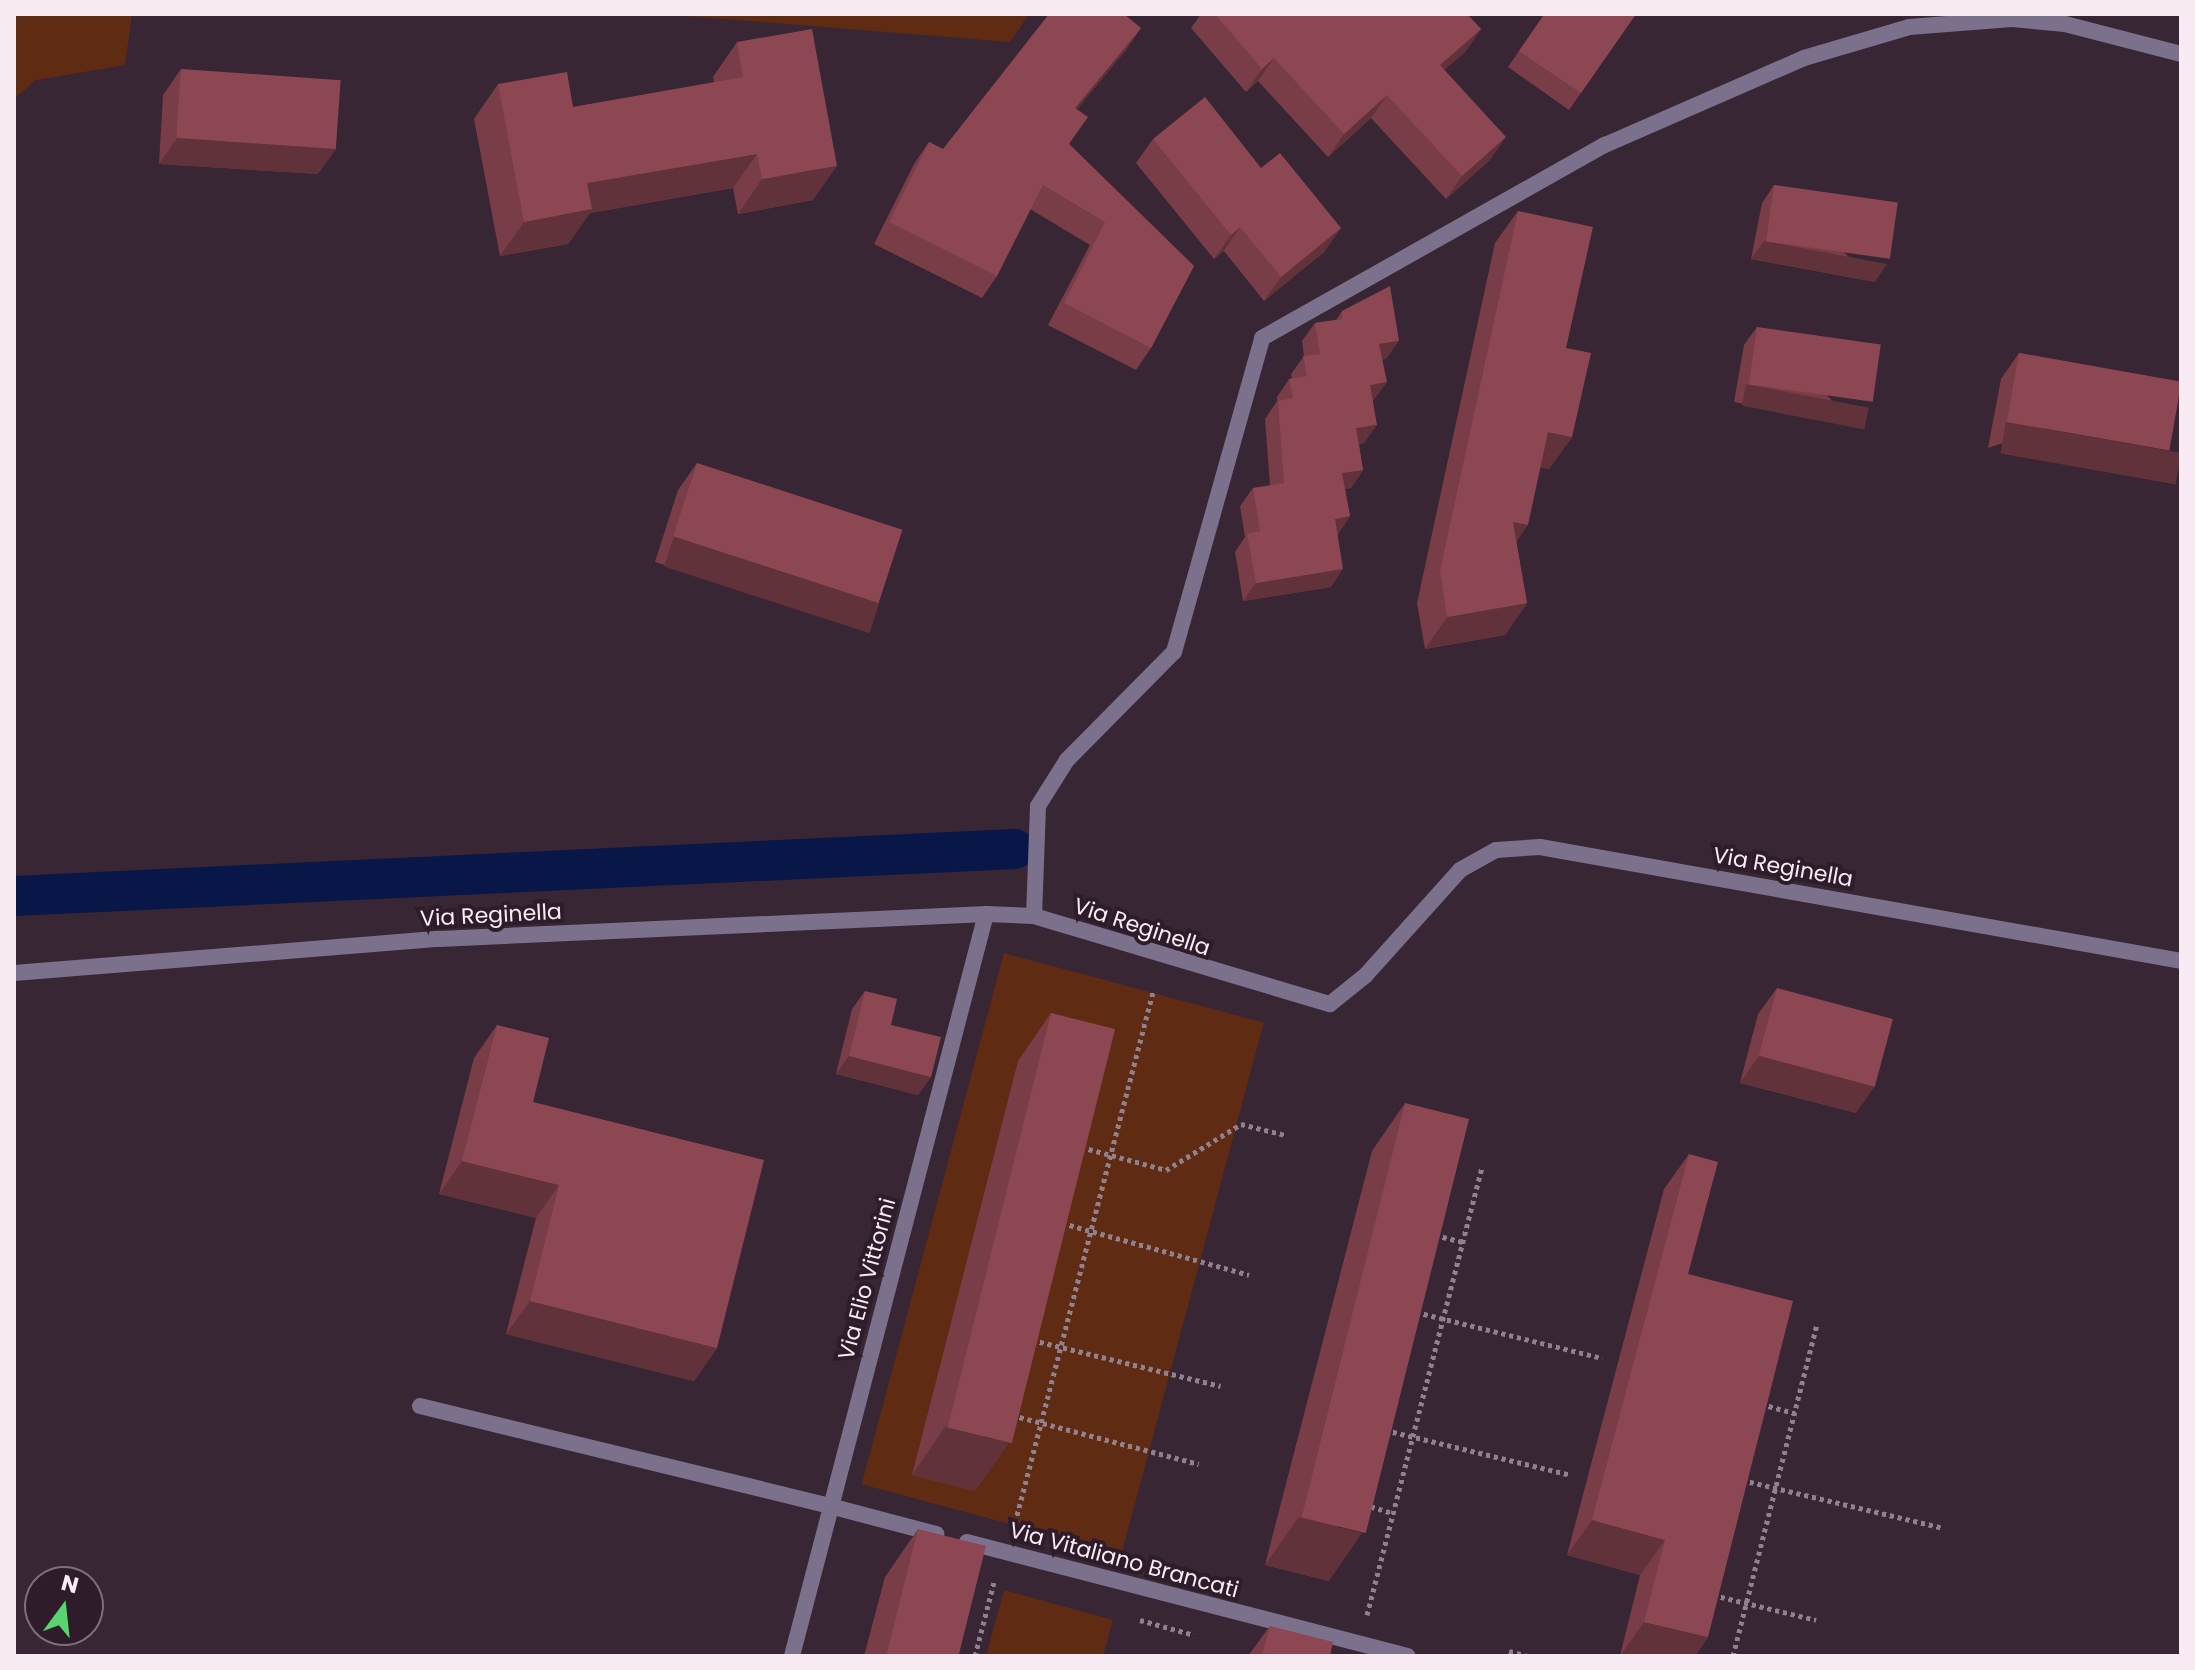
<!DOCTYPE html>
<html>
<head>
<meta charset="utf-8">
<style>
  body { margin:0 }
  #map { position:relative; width:2195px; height:1670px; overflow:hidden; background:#382634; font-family:Poppins,sans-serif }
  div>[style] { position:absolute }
  .green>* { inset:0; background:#5f2b13; transform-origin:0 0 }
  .canal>* { height:40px; margin:-20px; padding:0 20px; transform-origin:20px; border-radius:20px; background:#081648 }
  .path>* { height:5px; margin-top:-2.5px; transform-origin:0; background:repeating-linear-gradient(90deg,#91818d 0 4px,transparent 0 8px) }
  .lane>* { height:16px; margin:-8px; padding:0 8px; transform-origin:8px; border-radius:8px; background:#7b718d }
  .street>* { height:16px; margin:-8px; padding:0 8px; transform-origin:8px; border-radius:8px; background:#7b718d }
  .wall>* { inset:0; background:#783d47 }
  .shaded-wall>* { inset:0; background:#62323a; transform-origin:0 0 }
  .building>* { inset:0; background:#8c4753; transform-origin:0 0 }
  span { translate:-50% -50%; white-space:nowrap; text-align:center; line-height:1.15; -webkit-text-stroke:8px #2e1c2a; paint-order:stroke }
  .street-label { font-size:22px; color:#f8ebf4 }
  .frame { position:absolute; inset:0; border:16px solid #f8ebf4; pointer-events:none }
  .north { position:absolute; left:24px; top:1566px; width:80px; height:80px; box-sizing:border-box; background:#2e1c2a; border:2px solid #7f6f7b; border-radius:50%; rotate:15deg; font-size:22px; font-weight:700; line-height:32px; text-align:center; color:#f8ebf4 }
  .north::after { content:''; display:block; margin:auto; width:28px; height:36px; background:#58d570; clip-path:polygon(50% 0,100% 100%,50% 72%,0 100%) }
</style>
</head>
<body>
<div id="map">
  <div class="green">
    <div style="clip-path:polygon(14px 14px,132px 14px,125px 65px,36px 80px,14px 99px)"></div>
    <div style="clip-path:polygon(661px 14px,1029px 14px,1010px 42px)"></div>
    <div style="left:1004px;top:953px;width:269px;height:550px;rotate:15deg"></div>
    <div style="clip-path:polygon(1004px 1590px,1113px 1620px,1103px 1656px,986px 1656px)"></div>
  </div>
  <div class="canal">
    <div style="left:14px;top:896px;width:1002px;rotate:-2.69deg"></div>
  </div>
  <div class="path">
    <div style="left:1081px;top:1147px;width:88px;rotate:15.1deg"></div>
    <div style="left:1166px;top:1170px;width:88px;rotate:-31.5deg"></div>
    <div style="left:1241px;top:1124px;width:45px;rotate:14deg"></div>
    <div style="left:1062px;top:1223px;width:194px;rotate:15.5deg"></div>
    <div style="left:1435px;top:1235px;width:29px;rotate:14deg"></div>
    <div style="left:1416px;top:1312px;width:192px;rotate:13.9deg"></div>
    <div style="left:1032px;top:1340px;width:194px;rotate:13.7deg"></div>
    <div style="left:1761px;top:1404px;width:35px;rotate:15deg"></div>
    <div style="left:1012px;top:1415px;width:193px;rotate:14.7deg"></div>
    <div style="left:1385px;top:1430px;width:191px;rotate:13.6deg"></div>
    <div style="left:1742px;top:1480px;width:204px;rotate:13.4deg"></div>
    <div style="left:1363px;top:1504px;width:31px;rotate:17deg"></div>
    <div style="left:1015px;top:1523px;width:549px;rotate:-75.43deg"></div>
    <div style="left:1713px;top:1595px;width:106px;rotate:13.6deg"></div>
    <div style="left:1367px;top:1615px;width:463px;rotate:-75.6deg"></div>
    <div style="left:1140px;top:1620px;width:56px;rotate:15.5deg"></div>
    <div style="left:1509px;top:1651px;width:20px;rotate:15deg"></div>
    <div style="left:975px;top:1656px;width:76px;rotate:-75.6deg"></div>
    <div style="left:1733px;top:1656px;width:341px;rotate:-75.8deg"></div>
  </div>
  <div class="lane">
    <div style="left:420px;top:1406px;width:422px;rotate:13.7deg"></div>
  </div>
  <div class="street">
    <div style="left:1034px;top:916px;width:110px;rotate:-87.9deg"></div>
    <div style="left:1038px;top:806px;width:54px;rotate:-57.8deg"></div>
    <div style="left:1067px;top:760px;width:152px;rotate:-45.3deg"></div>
    <div style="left:1174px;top:652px;width:326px;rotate:-74.3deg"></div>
    <div style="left:1262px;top:338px;width:394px;rotate:-29.4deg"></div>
    <div style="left:1605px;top:145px;width:217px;rotate:-23.6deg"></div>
    <div style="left:1804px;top:58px;width:109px;rotate:-16.4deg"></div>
    <div style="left:1909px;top:27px;width:103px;rotate:-4.4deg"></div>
    <div style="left:2012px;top:19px;width:53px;rotate:5.4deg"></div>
    <div style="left:2065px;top:24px;width:120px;rotate:14.5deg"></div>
    <div style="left:14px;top:973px;width:426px;rotate:-4.6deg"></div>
    <div style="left:439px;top:939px;width:548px;rotate:-2.62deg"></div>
    <div style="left:986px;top:914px;width:48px;rotate:2.4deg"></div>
    <div style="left:1034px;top:916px;width:309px;rotate:16.6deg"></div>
    <div style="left:1330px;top:1004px;width:45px;rotate:-38.7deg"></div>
    <div style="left:1365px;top:976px;width:142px;rotate:-48.1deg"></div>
    <div style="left:1460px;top:870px;width:41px;rotate:-29.1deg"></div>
    <div style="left:1496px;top:850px;width:44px;rotate:-3.9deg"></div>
    <div style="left:1540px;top:847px;width:651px;rotate:10.08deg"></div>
    <div style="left:830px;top:1506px;width:110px;rotate:14.8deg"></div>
    <div style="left:967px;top:1542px;width:455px;rotate:14.5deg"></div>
    <div style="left:792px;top:1656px;width:767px;rotate:-75.35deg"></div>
  </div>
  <div class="wall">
    <div style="clip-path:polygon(1201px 14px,1467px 14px,1481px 29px,1465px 52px,1444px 70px,1490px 160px,1446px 199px,1371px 118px,1328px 157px,1258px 81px,1246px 92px,1191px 28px)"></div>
    <div style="clip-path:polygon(1544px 14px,1636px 14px,1569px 110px,1508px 67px)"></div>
    <div style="clip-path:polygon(1141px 28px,1126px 50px,1077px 109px,1069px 144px,1194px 266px,1151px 348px,1136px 370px,1048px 325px,1090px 245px,1030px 209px,997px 276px,982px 298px,874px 244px,914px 164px,929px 142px,943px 149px)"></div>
    <div style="clip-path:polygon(737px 42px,813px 200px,738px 214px,733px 188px,590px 213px,568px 244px,500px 256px,474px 119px,498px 84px,573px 107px,714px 83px,713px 77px)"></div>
    <div style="clip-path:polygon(181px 69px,318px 174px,159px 164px,163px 95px)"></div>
    <div style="clip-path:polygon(1153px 139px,1261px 168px,1341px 228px,1324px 252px,1264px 301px,1224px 251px,1214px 259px,1136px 163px)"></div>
    <div style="clip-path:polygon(1774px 185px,1875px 282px,1751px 259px,1762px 203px)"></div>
    <div style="clip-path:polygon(1518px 211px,1566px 348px,1572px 437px,1549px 469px,1540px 467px,1516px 541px,1527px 603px,1505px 635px,1425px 649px,1417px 603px,1495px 243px)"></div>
    <div style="clip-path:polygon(1342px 311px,1386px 359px,1382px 359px,1364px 443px,1359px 444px,1363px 470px,1351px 488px,1345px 489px,1350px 516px,1338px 534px,1331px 587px,1243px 601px,1235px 552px,1245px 537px,1240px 506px,1253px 488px,1270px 486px,1265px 419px,1277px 401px,1277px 397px,1289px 379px,1292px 379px,1291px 374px,1304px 356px,1302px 341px,1315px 323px,1336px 320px)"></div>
    <div style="clip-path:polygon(1757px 327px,1857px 425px,1734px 402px,1744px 345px)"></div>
    <div style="clip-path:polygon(2019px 353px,2181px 382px,1988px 448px,2001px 379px)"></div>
    <div style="clip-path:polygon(697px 463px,879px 603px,860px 629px,655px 562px,678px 490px)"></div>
    <div style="clip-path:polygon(1777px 988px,1856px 1113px,1740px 1083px,1758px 1014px)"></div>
    <div style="clip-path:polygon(865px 991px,931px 1077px,918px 1095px,836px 1074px,852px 1009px)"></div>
    <div style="clip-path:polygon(1051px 1013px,975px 1491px,912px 1475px,1018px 1061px)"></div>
    <div style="clip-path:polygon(497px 1025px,533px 1102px,717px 1348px,694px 1381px,506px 1334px,536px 1218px,439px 1194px,474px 1058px)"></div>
    <div style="clip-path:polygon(1405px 1103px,1329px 1581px,1265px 1565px,1372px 1151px)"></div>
    <div style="clip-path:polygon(1689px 1154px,1688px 1274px,1708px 1637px,1695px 1656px,1620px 1656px,1640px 1575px,1567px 1555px,1664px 1189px)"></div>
    <div style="clip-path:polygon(918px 1529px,958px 1656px,864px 1656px,885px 1577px)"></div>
    <div style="clip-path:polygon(1270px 1626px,1330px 1656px,1248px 1656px)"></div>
  </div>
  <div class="shaded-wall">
    <div style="clip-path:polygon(1141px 28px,1126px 50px,1060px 130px,1075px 108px)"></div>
    <div style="clip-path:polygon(1481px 29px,1465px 52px,1424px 88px,1440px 65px)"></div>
    <div style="clip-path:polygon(1274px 58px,1258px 81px,1246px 92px,1262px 69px)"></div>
    <div style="clip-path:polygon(1387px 95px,1371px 118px,1328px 157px,1344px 134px)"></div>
    <div style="clip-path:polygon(1506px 137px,1490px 160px,1446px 199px,1462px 176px)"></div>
    <div style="clip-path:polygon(177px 138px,337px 148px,318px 174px,159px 164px)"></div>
    <div style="clip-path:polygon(757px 154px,733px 188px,590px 213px,568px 244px,500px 256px,524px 222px,587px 183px)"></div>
    <div style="clip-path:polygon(837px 166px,813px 200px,738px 214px,762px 179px)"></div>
    <div style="clip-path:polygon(1240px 227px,1224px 251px,1214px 259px,1231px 235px)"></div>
    <div style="clip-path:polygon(1341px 228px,1324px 252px,1264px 301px,1281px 277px)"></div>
    <div style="clip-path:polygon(1764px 241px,1887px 264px,1875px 282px,1751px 259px)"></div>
    <div style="clip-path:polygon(1399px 341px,1386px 359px,1367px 362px,1379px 344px)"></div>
    <div style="clip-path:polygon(1387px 382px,1374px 400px,1357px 403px,1370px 385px)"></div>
    <div style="left:1746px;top:384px;width:125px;height:22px;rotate:11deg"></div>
    <div style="left:2006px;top:422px;width:178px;height:32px;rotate:10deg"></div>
    <div style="clip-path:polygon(1377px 425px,1364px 443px,1343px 446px,1356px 428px)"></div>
    <div style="clip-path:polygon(1548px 432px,1572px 437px,1549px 469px,1526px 464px)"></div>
    <div style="clip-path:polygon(1363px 470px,1351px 488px,1330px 491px,1342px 473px)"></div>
    <div style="clip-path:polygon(1350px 516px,1337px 534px,1335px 519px)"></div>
    <div style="clip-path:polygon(1513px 522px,1528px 525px,1506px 557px)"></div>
    <div style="left:674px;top:536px;width:216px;height:32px;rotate:18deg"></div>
    <div style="clip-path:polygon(1343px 569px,1331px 587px,1243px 601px,1256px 583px)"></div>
    <div style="clip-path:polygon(1527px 603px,1505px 635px,1425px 649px,1447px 617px)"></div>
    <div style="clip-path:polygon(849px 1056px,931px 1077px,918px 1095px,836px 1074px)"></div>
    <div style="clip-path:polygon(1759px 1056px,1875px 1086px,1856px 1113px,1740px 1083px)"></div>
    <div style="clip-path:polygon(462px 1161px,559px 1185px,536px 1218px,439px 1194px)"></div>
    <div style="clip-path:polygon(530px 1301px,717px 1348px,694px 1381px,506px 1334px)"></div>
    <div style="clip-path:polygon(945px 1427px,1009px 1443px,975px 1491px,912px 1475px)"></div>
    <div style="clip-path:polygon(1299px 1517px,1362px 1533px,1329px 1581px,1265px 1565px)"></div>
    <div style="clip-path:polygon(1592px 1520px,1665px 1540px,1640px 1575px,1567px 1555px)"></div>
    <div style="clip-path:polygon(1644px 1622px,1708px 1637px,1695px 1656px,1620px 1656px)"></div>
  </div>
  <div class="building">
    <div style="clip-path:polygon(1049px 14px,1124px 14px,1141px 28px,1075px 108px,1088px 117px,1069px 144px,1194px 266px,1151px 348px,1064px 303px,1105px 222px,1043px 185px,997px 276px,889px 222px,929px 142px,943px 149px)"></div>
    <div style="clip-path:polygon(1215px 14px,1467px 14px,1481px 29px,1440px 65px,1506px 137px,1462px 176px,1387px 95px,1344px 134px,1274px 58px,1262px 69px)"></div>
    <div style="clip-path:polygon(1545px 14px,1636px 14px,1581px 93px,1519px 51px)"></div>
    <div style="clip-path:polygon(812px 29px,837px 166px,762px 179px,757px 154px,587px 183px,592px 209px,524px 222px,498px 84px,567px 72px,573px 107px,743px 77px,737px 42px)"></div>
    <div style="left:181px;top:69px;width:160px;height:69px;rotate:4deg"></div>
    <div style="clip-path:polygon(1205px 97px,1261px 168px,1280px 153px,1341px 228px,1281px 277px,1240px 227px,1231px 235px,1153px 139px)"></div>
    <div style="left:1774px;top:185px;width:125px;height:57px;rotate:8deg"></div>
    <div style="clip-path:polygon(1518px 211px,1593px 227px,1566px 348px,1591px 353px,1572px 437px,1548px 432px,1528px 525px,1513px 522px,1527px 603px,1447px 617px,1440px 571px)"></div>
    <div style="clip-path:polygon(1390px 286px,1399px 341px,1379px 344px,1387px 382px,1370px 385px,1377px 425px,1356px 428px,1363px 470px,1342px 473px,1350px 516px,1335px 519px,1343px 569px,1256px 583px,1247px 534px,1260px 531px,1253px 488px,1284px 483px,1278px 401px,1293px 398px,1289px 379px,1307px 376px,1303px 356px,1320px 354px,1315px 323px,1342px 319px,1342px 311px)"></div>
    <div style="left:1757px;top:327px;width:125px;height:58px;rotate:8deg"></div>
    <div style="left:2019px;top:353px;width:165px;height:70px;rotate:10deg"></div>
    <div style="left:697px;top:463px;width:216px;height:77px;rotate:18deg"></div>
    <div style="left:1777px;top:988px;width:120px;height:70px;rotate:15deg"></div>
    <div style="clip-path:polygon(865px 991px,897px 999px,891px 1025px,941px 1037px,931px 1077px,849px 1056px)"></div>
    <div style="left:1051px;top:1013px;width:66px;height:427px;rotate:14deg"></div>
    <div style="clip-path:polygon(497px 1025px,549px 1038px,533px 1102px,764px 1160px,717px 1348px,530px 1301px,559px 1185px,462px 1161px)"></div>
    <div style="left:1405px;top:1103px;width:66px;height:427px;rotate:14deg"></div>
    <div style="clip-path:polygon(1689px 1154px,1718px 1162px,1688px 1274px,1793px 1301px,1708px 1637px,1644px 1622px,1665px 1540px,1592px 1520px)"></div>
    <div style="left:918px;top:1529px;width:70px;height:131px;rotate:14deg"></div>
    <div style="clip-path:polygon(1270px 1626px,1333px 1642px,1330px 1656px,1262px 1656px)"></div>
  </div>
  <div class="street-label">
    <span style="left:1783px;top:867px;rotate:10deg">Via Reginella</span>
    <span style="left:491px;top:915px;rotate:-3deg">Via Reginella</span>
    <span style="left:1142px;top:927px;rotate:18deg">Via Reginella</span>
    <span style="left:867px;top:1279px;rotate:-75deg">Via Elio Vittorini</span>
    <span style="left:1124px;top:1560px;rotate:15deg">Via Vitaliano Brancati</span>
  </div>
  <div class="frame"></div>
  <div class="north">N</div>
</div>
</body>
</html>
